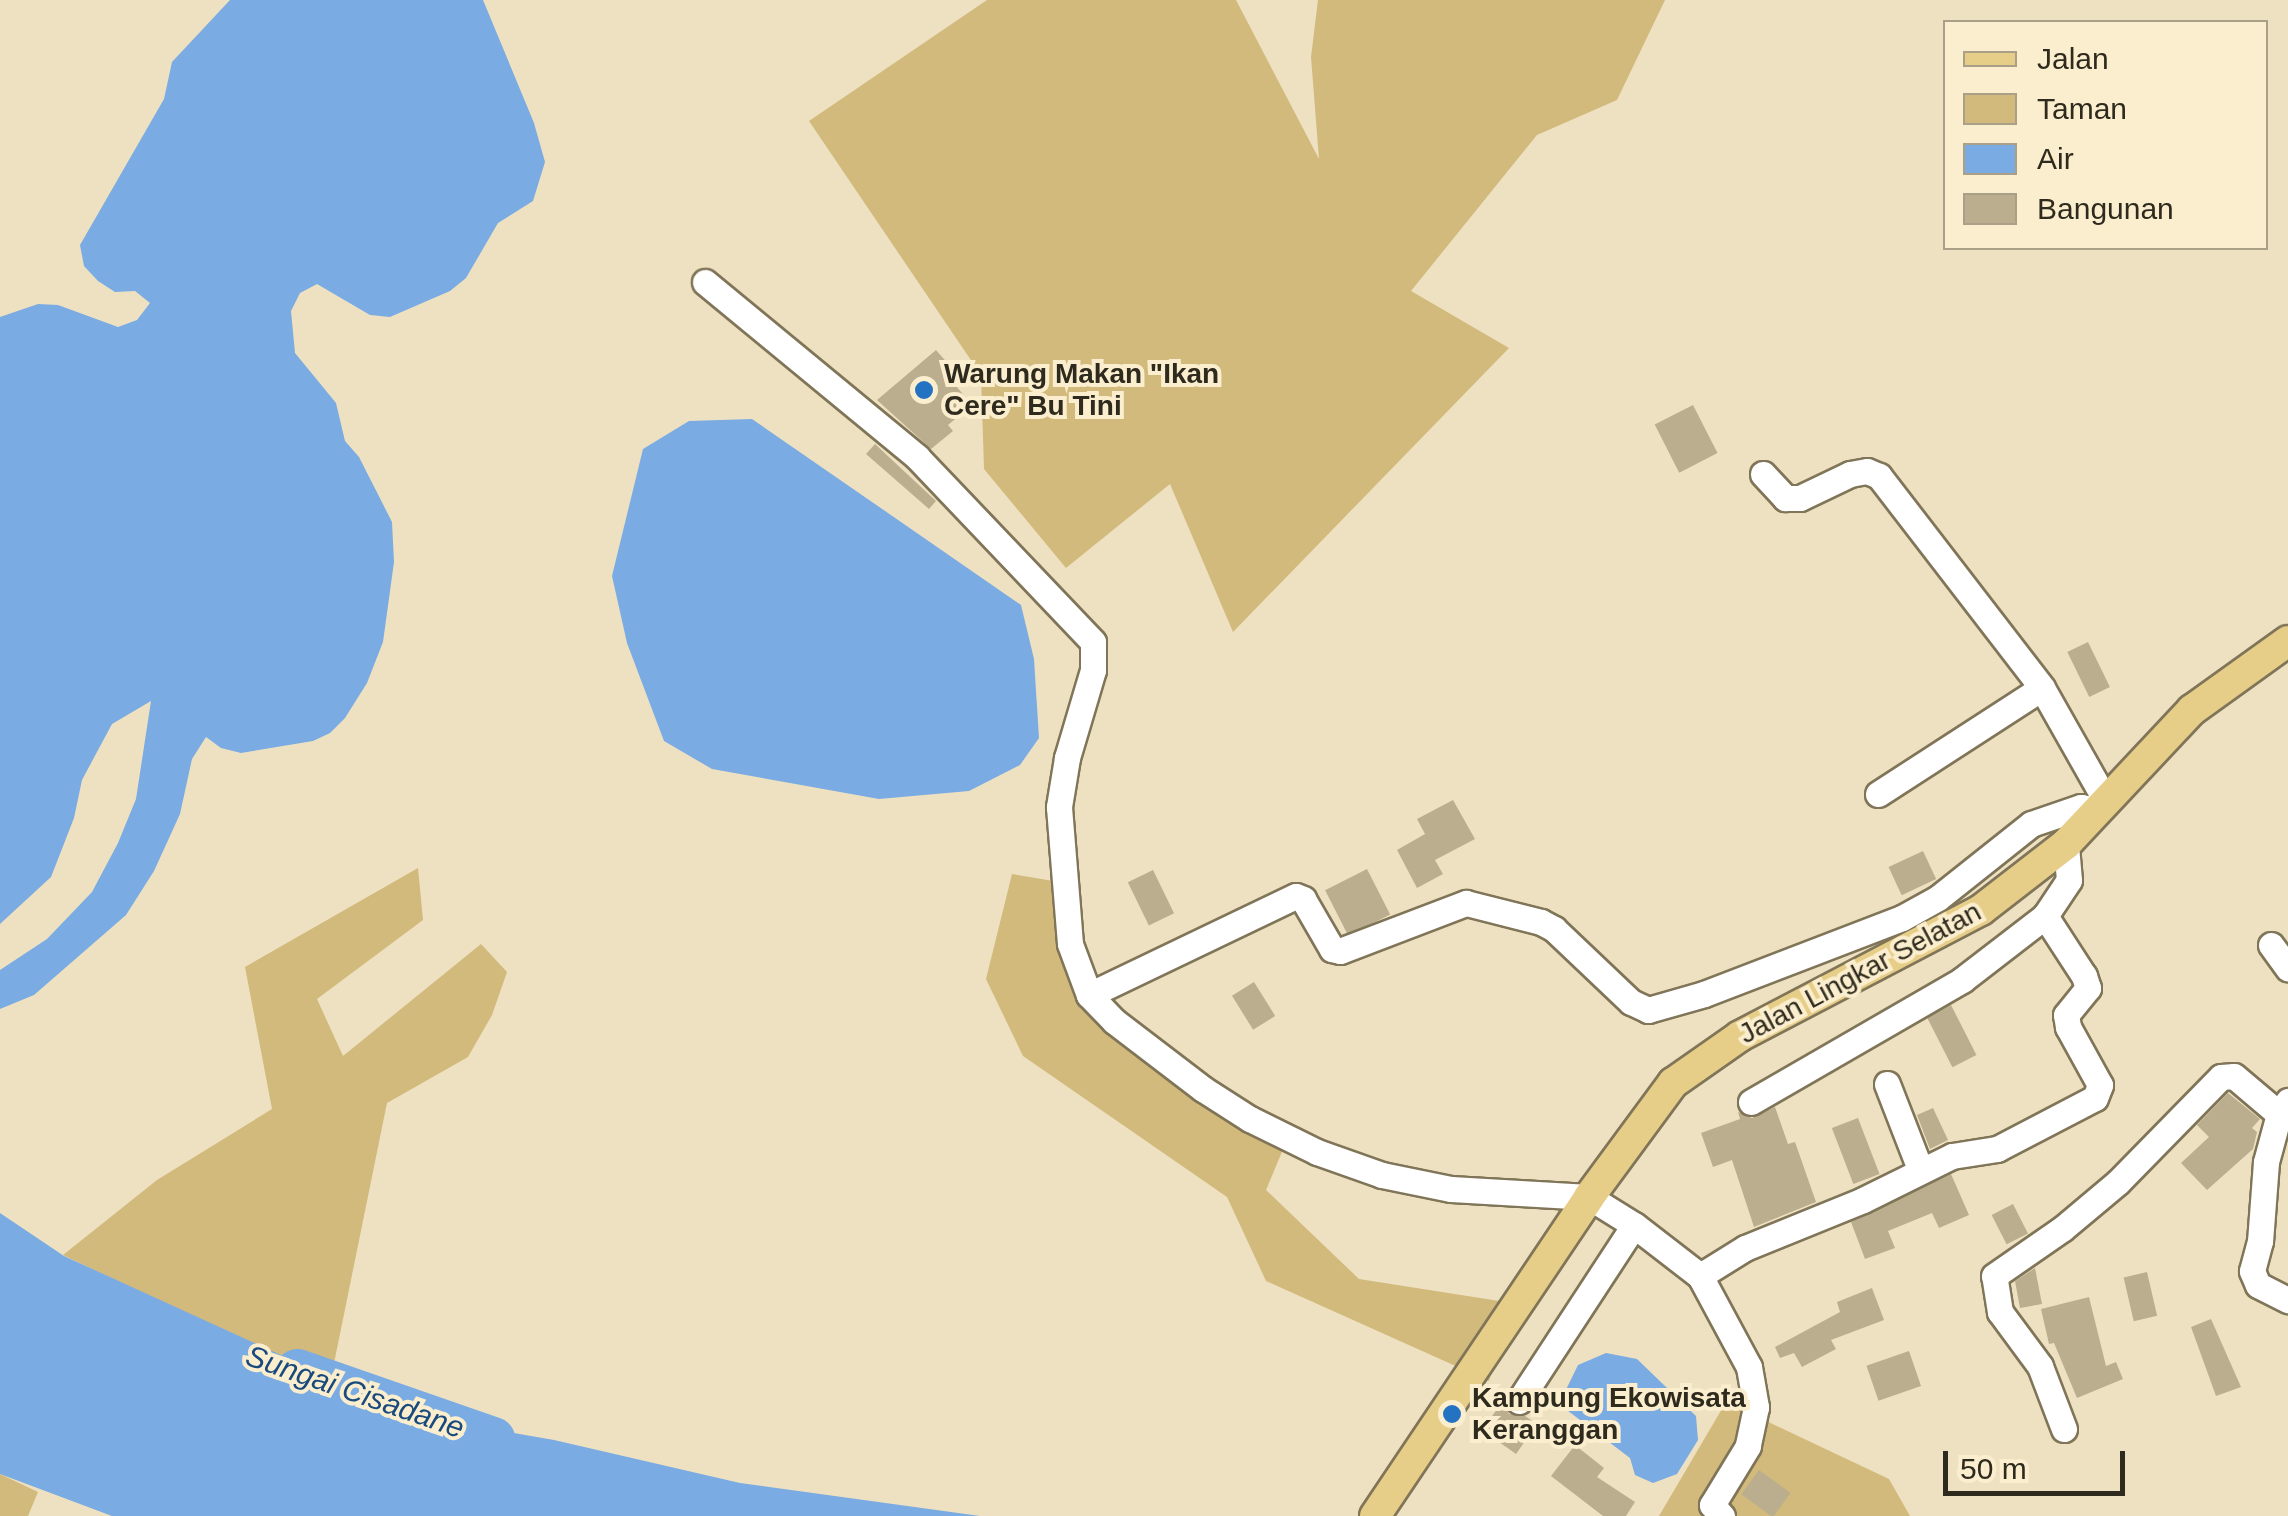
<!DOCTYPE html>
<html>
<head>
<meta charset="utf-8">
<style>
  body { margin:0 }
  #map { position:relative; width:2288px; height:1516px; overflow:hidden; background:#eee1c1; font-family:Helvetica,sans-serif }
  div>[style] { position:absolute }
  .green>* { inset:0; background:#d2ba7c }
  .water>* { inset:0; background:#7aabe2 }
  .river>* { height:45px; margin:-22.5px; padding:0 22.5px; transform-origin:22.5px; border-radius:22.5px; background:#7aabe2 }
  .building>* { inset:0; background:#baae8f; transform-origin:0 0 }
  .roads { filter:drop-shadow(2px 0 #807558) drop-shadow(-2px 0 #807558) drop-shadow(0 2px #807558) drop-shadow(0 -2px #807558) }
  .minor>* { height:25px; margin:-12.5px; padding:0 12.5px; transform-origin:12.5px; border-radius:12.5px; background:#fff }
  .major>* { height:30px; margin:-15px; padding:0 15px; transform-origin:15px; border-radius:15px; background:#e6ce89 }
  .dots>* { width:28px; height:28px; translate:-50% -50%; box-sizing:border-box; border:5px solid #fbeece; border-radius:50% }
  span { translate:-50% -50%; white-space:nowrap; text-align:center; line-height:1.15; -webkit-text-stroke:8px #fbeece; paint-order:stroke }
  .poi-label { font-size:28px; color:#2e2a1d; font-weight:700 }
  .left { translate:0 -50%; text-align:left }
  .street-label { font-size:28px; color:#2e2a1d }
  .water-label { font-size:30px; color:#194a7d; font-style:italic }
  .legend { position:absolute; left:1943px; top:20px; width:325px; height:230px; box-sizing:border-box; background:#fbeece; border:2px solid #a9a087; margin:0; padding:12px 18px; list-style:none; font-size:30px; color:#2e2a1d }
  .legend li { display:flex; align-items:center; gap:20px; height:50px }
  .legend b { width:50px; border:2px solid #a9a087 }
  .scale { position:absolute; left:1943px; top:1451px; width:182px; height:45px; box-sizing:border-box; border:5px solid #2e2a1d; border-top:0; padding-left:12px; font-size:30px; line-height:35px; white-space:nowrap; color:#2e2a1d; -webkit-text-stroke:8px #fbeece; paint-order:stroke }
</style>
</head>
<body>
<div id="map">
  <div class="green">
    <div style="clip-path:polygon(987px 0,1236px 0,1319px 159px,1311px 57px,1318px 0,1665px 0,1617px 100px,1537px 135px,1411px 291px,1509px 348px,1233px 632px,1170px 484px,1066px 568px,984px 469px,981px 375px,809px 121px)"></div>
    <div style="clip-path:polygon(418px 868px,423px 920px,317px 999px,343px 1056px,481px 944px,507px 972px,492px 1015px,468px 1057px,387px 1103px,330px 1383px,63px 1255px,157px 1180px,272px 1109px,245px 967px)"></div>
    <div style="clip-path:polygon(1012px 874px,1077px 885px,1073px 995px,1188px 1059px,1289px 1135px,1266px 1190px,1359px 1279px,1512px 1303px,1489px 1381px,1266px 1281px,1227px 1197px,1023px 1056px,986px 979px)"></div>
    <div style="clip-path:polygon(1726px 1402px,1889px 1479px,1910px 1516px,1659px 1516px)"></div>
    <div style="clip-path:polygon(0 1474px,38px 1492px,28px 1516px,0 1516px)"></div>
  </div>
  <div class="water">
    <div style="clip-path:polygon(230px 0,483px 0,534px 123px,545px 162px,533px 201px,498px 223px,466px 278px,450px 291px,390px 317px,370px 315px,317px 284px,300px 293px,291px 311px,295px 353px,336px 403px,345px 441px,359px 457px,392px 522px,394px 562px,383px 642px,367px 683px,345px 718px,330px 733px,313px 741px,241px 753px,221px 748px,206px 737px,192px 759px,180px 814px,154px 871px,126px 915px,34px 995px,0 1009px,0 970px,47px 939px,92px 892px,118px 843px,136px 799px,151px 701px,112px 724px,82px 780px,74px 818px,51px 877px,0 924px,0 317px,38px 304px,58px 305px,118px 327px,137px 320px,150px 303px,135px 291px,115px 292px,98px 281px,84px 266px,80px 245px,164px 99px,172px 62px)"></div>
    <div style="clip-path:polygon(752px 419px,1021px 605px,1034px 659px,1039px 738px,1020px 765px,969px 791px,879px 799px,712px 769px,664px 741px,627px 643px,612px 576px,643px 449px,689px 421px)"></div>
    <div style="clip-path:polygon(0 1213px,64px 1256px,412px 1415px,554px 1440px,740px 1483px,980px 1516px,112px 1516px,0 1474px)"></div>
    <div style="clip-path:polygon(1606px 1353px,1637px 1359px,1696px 1416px,1698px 1440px,1677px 1474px,1653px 1483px,1635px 1475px,1630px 1458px,1559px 1404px,1578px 1365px)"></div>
  </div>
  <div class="river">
    <div style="left:297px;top:1371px;width:207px;rotate:19.2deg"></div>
  </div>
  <div class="building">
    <div style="clip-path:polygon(936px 350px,958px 375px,951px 380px,972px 405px,948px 425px,953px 431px,931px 449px,877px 400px)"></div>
    <div style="left:1693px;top:405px;width:54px;height:43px;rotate:63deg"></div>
    <div style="clip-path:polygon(875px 444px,936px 501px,929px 509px,866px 454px)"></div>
    <div style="left:2088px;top:642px;width:50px;height:23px;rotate:64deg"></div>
    <div style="clip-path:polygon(1453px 800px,1475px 839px,1435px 860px,1443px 874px,1417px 888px,1397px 850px,1425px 834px,1417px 819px)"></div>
    <div style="left:1923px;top:851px;width:31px;height:38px;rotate:65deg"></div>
    <div style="left:1367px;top:869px;width:51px;height:47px;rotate:63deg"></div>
    <div style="left:1153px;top:870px;width:48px;height:28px;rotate:64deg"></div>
    <div style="left:1254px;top:982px;width:40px;height:26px;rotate:58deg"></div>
    <div style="left:1951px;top:1005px;width:56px;height:27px;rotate:63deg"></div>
    <div style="clip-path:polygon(2228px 1093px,2260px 1119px,2252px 1128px,2257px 1132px,2253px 1149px,2207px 1190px,2181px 1163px,2209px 1137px,2197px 1125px)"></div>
    <div style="clip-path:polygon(1775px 1107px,1788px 1144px,1795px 1142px,1816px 1202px,1754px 1227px,1732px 1160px,1713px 1167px,1701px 1133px,1740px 1119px,1738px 1112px,1752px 1118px)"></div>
    <div style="clip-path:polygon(1933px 1108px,1948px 1140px,1930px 1149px,1917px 1115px)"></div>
    <div style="left:1858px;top:1118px;width:60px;height:28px;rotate:69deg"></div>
    <div style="clip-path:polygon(1951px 1174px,1969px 1215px,1939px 1228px,1932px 1213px,1888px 1231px,1895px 1248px,1865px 1259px,1851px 1222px)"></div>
    <div style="left:2013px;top:1204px;width:33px;height:24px;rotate:63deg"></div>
    <div style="clip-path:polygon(2035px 1268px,2042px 1304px,2020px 1308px,2015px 1281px)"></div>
    <div style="left:2147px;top:1272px;width:45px;height:24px;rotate:77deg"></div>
    <div style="clip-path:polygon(1872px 1288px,1884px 1320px,1831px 1340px,1836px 1349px,1802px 1367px,1794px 1353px,1780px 1358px,1775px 1347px,1840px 1312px,1837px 1302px)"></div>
    <div style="clip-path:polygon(2089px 1297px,2106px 1366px,2116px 1362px,2123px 1379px,2077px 1398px,2054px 1343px,2049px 1344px,2041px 1309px)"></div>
    <div style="clip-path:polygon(2211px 1319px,2241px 1387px,2216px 1396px,2191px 1327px)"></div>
    <div style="left:1909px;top:1351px;width:37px;height:45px;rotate:71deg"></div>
    <div style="clip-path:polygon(1503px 1401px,1509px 1414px,1525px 1416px,1537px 1424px,1516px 1454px,1482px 1430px)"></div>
    <div style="clip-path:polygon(1575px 1445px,1604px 1468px,1597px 1477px,1635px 1502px,1626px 1516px,1603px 1516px,1551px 1476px)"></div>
    <div style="left:1759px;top:1470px;width:39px;height:30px;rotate:36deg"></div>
  </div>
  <div class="roads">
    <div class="minor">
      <div style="left:705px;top:282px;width:275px;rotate:39.5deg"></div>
      <div style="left:917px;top:457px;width:255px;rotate:46.4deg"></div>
      <div style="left:1093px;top:642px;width:28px;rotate:90deg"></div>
      <div style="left:1093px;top:670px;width:92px;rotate:106.5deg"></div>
      <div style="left:1067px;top:758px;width:50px;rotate:99.3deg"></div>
      <div style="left:1059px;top:807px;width:137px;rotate:85.4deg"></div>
      <div style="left:1070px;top:944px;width:54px;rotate:69.6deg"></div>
      <div style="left:1089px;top:995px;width:36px;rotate:46deg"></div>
      <div style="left:1114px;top:1021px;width:112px;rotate:37.4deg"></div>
      <div style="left:1203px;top:1089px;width:56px;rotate:32.6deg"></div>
      <div style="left:1250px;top:1119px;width:75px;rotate:26.2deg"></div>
      <div style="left:1317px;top:1152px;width:69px;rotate:19.5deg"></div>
      <div style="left:1382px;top:1175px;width:70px;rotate:11.5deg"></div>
      <div style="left:1451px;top:1189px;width:138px;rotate:3.3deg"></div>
      <div style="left:1589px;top:1197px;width:53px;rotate:31.9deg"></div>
      <div style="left:1634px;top:1225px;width:83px;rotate:37.7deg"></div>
      <div style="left:1700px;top:1276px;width:103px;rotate:61.7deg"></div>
      <div style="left:1749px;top:1367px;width:41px;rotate:80.1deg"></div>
      <div style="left:1756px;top:1407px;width:40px;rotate:102deg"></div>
      <div style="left:1748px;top:1446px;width:69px;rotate:121.4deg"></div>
      <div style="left:1712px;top:1505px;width:15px;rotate:48deg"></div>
      <div style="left:1763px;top:474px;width:33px;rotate:47deg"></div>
      <div style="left:1785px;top:498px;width:15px"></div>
      <div style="left:1800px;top:498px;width:55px;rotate:-25.6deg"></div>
      <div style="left:1850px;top:474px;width:17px;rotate:-10deg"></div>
      <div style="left:1867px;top:471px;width:13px;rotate:23deg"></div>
      <div style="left:1879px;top:476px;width:267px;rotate:52.4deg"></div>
      <div style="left:2042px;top:688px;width:130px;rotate:60.5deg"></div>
      <div style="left:1878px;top:794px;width:195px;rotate:-32.9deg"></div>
      <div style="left:2271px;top:945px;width:29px;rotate:54deg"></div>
      <div style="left:1089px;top:995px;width:229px;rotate:-25.6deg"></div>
      <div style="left:1296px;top:896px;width:8px;rotate:23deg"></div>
      <div style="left:1303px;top:899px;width:58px;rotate:59.9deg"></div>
      <div style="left:1332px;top:949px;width:8px;rotate:14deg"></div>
      <div style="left:1340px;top:951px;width:135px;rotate:-20.9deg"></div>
      <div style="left:1466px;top:903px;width:77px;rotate:14.2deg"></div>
      <div style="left:1541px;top:922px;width:15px;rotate:28deg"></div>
      <div style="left:1554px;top:929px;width:106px;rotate:43.5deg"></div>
      <div style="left:1631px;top:1002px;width:19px;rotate:25deg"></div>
      <div style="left:1648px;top:1010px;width:58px;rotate:-15.9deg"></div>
      <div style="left:1704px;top:994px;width:212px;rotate:-21deg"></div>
      <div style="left:1902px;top:918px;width:41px;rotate:-29.1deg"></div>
      <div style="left:1938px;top:898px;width:119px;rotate:-38.5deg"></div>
      <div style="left:2031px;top:824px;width:53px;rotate:-18.8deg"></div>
      <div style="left:2081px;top:807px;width:17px;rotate:10deg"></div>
      <div style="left:1887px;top:1084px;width:91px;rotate:68.8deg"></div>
      <div style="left:1751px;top:1102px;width:244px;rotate:-30deg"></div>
      <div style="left:1962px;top:980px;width:105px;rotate:-37.6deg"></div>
      <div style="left:2045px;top:916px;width:43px;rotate:-56.3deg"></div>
      <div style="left:2069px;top:880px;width:36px;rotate:-95deg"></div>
      <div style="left:2279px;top:1114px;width:50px;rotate:105.2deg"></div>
      <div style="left:2266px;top:1162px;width:79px;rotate:94.3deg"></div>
      <div style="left:2260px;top:1241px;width:31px;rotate:105deg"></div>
      <div style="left:2252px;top:1271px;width:15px;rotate:67deg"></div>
      <div style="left:2258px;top:1285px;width:34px;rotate:27deg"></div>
      <div style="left:1700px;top:1276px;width:53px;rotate:-31.9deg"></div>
      <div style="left:1745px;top:1248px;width:127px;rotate:-22.1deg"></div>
      <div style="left:1863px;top:1200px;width:99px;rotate:-26.3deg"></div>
      <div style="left:1952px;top:1156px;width:46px;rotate:-8.8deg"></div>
      <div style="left:1997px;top:1149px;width:110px;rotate:-27.5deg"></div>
      <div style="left:2095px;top:1098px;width:14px;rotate:-69deg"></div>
      <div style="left:2100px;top:1085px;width:66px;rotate:-118.9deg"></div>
      <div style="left:2068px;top:1027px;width:12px;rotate:-99deg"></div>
      <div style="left:2066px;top:1015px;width:35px;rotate:-51deg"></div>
      <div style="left:2088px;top:988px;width:13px;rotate:-108deg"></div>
      <div style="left:2084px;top:976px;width:72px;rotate:-123deg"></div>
      <div style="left:1519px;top:1401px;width:210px;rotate:-56.8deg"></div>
      <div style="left:2064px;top:1429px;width:67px;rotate:-110.9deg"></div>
      <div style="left:2040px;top:1366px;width:67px;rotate:-126.5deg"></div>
      <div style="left:2000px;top:1312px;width:36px;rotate:-99deg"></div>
      <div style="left:1994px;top:1276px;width:83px;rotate:-34.7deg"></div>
      <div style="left:2062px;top:1229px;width:73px;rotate:-40deg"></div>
      <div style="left:2118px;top:1182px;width:147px;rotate:-45.6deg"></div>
      <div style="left:2221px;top:1077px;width:13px;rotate:-4deg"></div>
      <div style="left:2234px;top:1076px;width:59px;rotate:40.2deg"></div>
      <div style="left:2279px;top:1114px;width:16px;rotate:-55deg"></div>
    </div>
    <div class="major">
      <div style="left:1375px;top:1516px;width:384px;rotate:-56.1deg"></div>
      <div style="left:1589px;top:1197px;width:142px;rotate:-53.6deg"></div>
      <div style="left:1673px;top:1083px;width:82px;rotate:-35deg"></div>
      <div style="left:1740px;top:1036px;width:272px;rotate:-27.6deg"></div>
      <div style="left:1981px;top:910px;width:108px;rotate:-37.8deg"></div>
      <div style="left:2066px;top:844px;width:184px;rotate:-46.8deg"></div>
      <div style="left:2192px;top:710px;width:118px;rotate:-35.7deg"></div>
    </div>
  </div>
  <div class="dots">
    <div style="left:924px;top:390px;background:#2472c2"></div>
    <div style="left:1452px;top:1414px;background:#2472c2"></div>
  </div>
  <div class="poi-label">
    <span class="left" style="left:944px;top:390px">Warung Makan "Ikan<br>Cere" Bu Tini</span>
    <span class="left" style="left:1472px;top:1414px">Kampung Ekowisata<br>Keranggan</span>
  </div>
  <div class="street-label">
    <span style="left:1860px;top:973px;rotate:-28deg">Jalan Lingkar Selatan</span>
  </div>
  <div class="water-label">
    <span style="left:355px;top:1392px;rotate:19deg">Sungai Cisadane</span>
  </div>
  <ul class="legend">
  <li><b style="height:12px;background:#e6ce89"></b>Jalan</li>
  <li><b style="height:28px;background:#d2ba7c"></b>Taman</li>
  <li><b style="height:28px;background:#7aabe2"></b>Air</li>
  <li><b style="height:28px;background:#baae8f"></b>Bangunan</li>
  </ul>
  <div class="scale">50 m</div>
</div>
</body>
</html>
